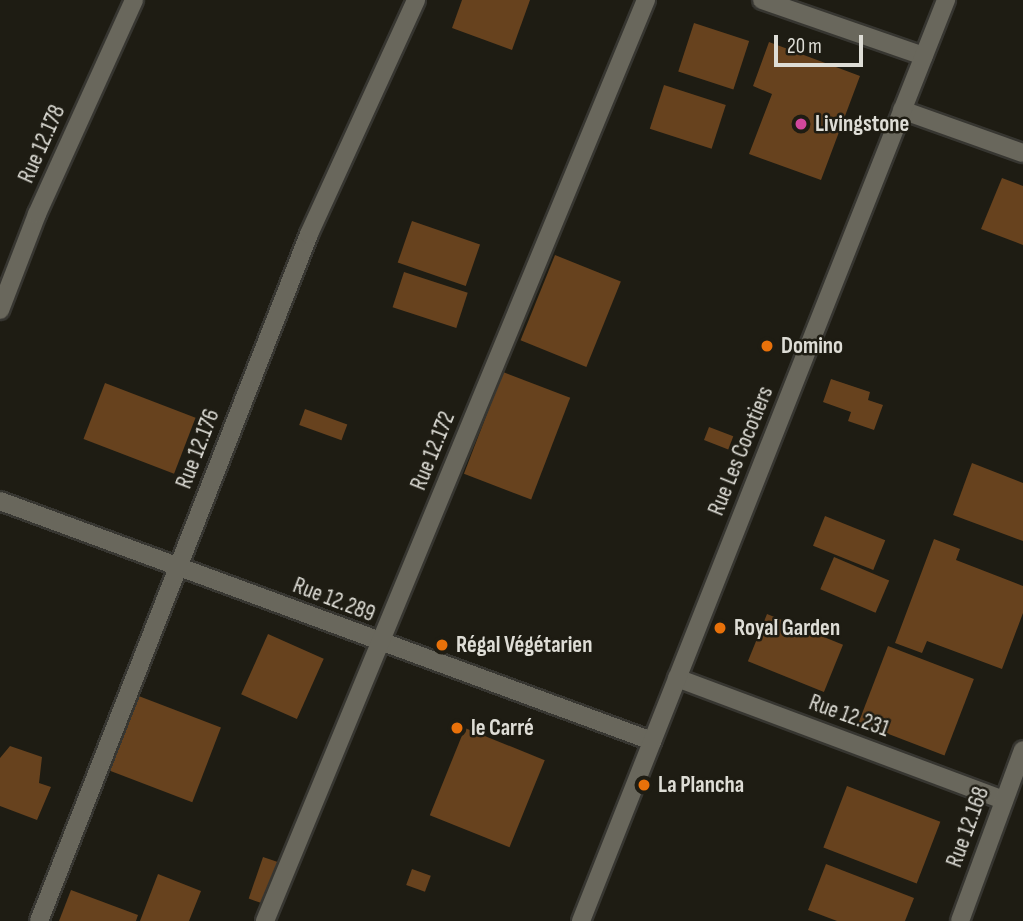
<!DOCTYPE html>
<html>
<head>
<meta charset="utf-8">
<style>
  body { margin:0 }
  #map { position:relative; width:1023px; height:921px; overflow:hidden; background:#1e1c13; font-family:"Sofia Sans Condensed",sans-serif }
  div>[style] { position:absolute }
  .building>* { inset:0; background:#67421e; transform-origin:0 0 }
  .roads { filter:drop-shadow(2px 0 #373631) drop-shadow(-2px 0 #373631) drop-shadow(0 2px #373631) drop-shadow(0 -2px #373631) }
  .street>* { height:18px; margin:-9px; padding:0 9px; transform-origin:9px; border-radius:9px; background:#69675c }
  .dots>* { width:19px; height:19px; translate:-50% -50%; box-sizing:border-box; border:4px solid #1e1c13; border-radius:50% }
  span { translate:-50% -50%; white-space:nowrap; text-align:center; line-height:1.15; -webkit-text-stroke:5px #1e1c13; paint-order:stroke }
  .poi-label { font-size:23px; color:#deddd6; font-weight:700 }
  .left { translate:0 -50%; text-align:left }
  .street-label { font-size:23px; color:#deddd6 }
  .scale { position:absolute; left:774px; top:35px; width:89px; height:32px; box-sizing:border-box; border:4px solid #deddd6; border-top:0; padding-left:9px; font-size:21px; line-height:24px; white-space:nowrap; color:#deddd6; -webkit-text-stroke:5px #1e1c13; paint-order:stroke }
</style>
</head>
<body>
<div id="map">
  <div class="building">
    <div style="clip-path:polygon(462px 0,530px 0,512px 50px,452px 28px)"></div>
    <div style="left:694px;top:23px;width:58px;height:51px;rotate:18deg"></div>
    <div style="clip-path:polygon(769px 42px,860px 76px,821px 180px,749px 154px,772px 94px,753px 86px)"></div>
    <div style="left:664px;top:85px;width:65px;height:46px;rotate:18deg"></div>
    <div style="clip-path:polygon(1002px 178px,1023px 186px,1023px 245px,981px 229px)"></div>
    <div style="left:412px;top:221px;width:72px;height:44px;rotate:19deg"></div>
    <div style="left:555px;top:255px;width:71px;height:92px;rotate:22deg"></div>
    <div style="left:404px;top:272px;width:67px;height:37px;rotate:18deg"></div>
    <div style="left:503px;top:372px;width:72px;height:109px;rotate:21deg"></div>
    <div style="clip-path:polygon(831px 379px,870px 392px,868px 400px,883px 405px,874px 430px,848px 421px,851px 412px,823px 402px)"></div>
    <div style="left:105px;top:383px;width:97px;height:60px;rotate:21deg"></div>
    <div style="left:305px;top:409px;width:45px;height:17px;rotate:20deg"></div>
    <div style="left:709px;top:427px;width:26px;height:14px;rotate:21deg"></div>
    <div style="clip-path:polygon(972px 463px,1023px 483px,1023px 541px,953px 515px)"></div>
    <div style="left:825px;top:516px;width:65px;height:32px;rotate:22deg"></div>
    <div style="clip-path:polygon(934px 539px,960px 549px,956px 560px,1023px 586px,1023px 613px,1002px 669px,927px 641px,922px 653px,895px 643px)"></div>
    <div style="left:834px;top:557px;width:60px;height:35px;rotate:23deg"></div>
    <div style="left:767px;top:614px;width:82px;height:51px;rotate:22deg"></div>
    <div style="left:268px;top:634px;width:61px;height:66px;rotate:24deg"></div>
    <div style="left:888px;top:646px;width:92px;height:82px;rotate:21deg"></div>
    <div style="left:136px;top:695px;width:91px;height:80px;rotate:21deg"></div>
    <div style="left:465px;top:728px;width:86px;height:94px;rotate:22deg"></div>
    <div style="clip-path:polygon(10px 746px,42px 757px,39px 783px,51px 787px,37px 820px,0 806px,0 758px)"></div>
    <div style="left:847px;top:786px;width:100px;height:66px;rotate:21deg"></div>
    <div style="left:263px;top:857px;width:18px;height:44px;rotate:19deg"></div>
    <div style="clip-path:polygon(826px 864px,914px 898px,905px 921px,837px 921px,808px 910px)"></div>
    <div style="left:412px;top:869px;width:20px;height:17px;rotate:20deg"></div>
    <div style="clip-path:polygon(158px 874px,201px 891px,189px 921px,140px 921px)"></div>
    <div style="clip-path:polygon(71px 890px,138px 915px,136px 921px,59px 921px)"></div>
  </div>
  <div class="roads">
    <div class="street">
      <div style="left:762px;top:0;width:171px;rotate:19.1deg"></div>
      <div style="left:902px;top:110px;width:128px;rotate:19.6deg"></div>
      <div style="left:0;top:310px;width:103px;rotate:-68.9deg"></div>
      <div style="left:37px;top:214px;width:235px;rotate:-65.6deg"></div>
      <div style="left:0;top:501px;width:695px;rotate:20.21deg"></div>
      <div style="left:677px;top:678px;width:348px;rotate:20.5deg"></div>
      <div style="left:39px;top:921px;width:738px;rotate:-68.54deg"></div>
      <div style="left:309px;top:234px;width:257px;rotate:-65.4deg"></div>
      <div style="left:265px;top:921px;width:997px;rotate:-67.53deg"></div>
      <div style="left:581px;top:921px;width:991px;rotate:-68.38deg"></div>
      <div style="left:960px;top:921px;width:182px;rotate:-69.8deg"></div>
    </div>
  </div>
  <div class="dots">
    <div style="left:801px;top:124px;background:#d1479c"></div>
    <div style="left:767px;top:346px;background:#e8710a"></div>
    <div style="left:720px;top:628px;background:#e8710a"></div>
    <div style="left:442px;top:645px;background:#e8710a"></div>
    <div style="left:457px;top:728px;background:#e8710a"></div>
    <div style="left:644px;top:785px;background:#e8710a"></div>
  </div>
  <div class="poi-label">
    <span class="left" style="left:815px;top:124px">Livingstone</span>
    <span class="left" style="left:781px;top:346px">Domino</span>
    <span class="left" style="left:734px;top:628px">Royal Garden</span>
    <span class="left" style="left:456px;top:645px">Régal Végétarien</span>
    <span class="left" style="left:471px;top:728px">le Carré</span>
    <span class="left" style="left:658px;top:785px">La Plancha</span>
  </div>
  <div class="street-label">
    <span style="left:42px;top:144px;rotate:-66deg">Rue 12.178</span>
    <span style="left:198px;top:449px;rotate:-69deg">Rue 12.176</span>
    <span style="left:433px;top:451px;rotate:-68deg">Rue 12.172</span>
    <span style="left:741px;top:451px;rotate:-68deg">Rue Les Cocotiers</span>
    <span style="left:334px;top:600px;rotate:21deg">Rue 12.289</span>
    <span style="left:849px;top:716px;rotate:20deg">Rue 12.231</span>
    <span style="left:968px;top:827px;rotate:-70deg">Rue 12.168</span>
  </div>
  <div class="scale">20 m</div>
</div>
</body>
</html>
